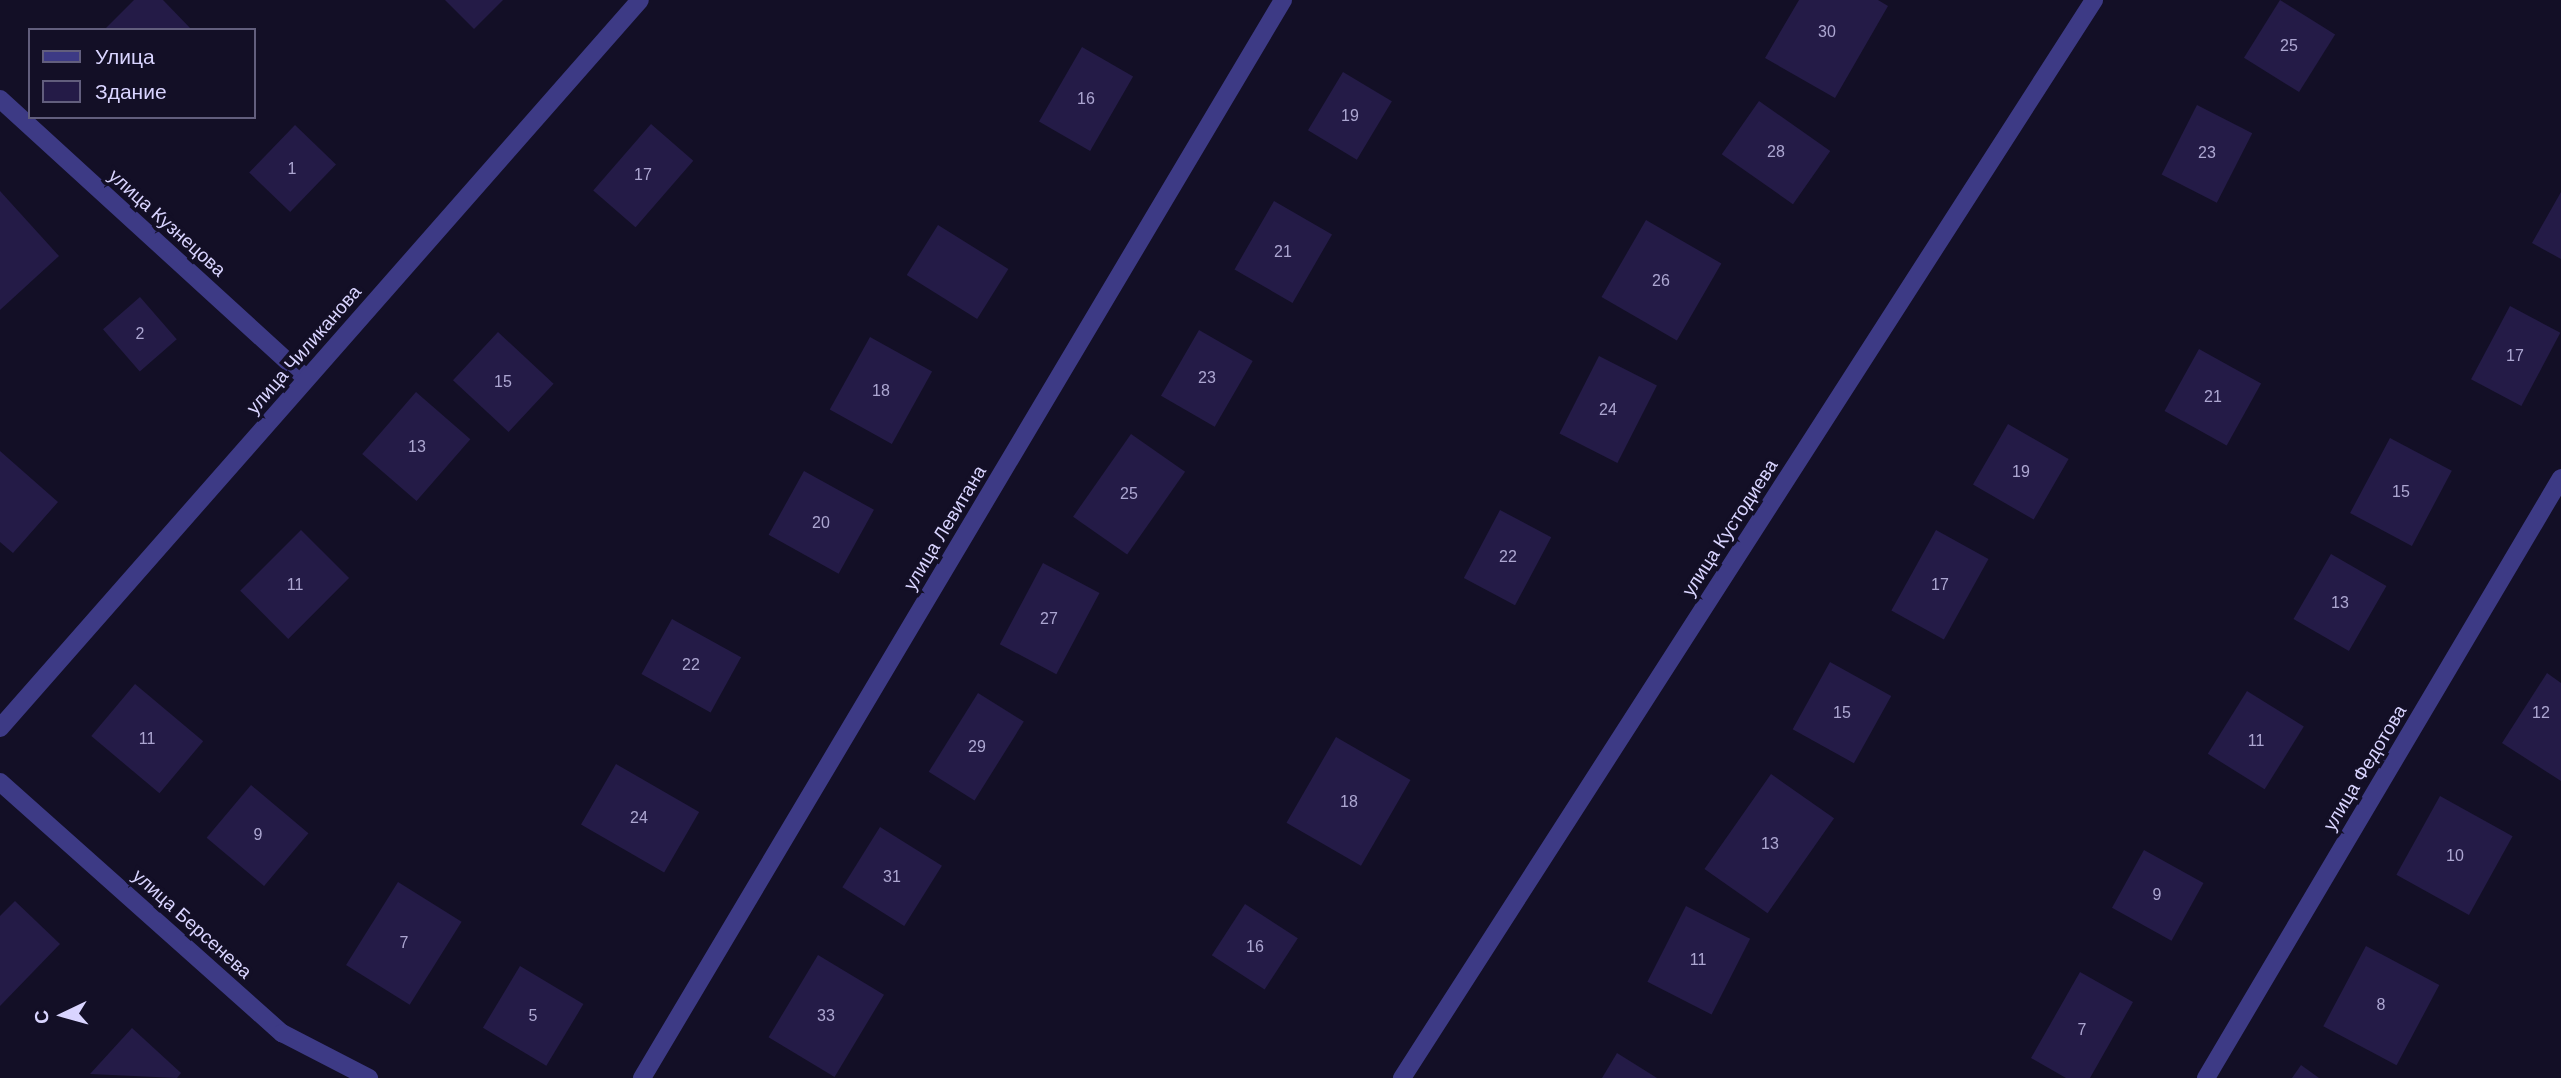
<!DOCTYPE html>
<html>
<head>
<meta charset="utf-8">
<style>
  body { margin:0 }
  #map { position:relative; width:2561px; height:1078px; overflow:hidden; background:#130f26; font-family:Helvetica,sans-serif }
  div>[style] { position:absolute }
  .building>* { inset:0; background:#241b47; transform-origin:0 0 }
  .minor>* { height:18px; margin:-9px; padding:0 9px; transform-origin:9px; border-radius:9px; background:#3d3a85 }
  span { translate:-50% -50%; white-space:nowrap; text-align:center; line-height:1.15; -webkit-text-stroke:7px #130f26; paint-order:stroke }
  .number-label { font-size:16px; color:#aca6d1 }
  .number-label span { -webkit-text-stroke-width:0 }
  .street-label { font-size:19px; color:#d9d4ff }
  .legend { position:absolute; left:28px; top:28px; width:228px; height:91px; box-sizing:border-box; background:#130f26; border:2px solid #625e7d; margin:0; padding:9px 12px; list-style:none; font-size:21px; color:#d9d4ff }
  .legend li { display:flex; align-items:center; gap:14px; height:35px }
  .legend b { width:35px; border:2px solid #625e7d }
  .north { position:absolute; left:28px; top:980px; width:70px; height:70px; -webkit-text-stroke:5px #130f26; paint-order:stroke; rotate:265deg; font-size:19px; font-weight:700; line-height:28px; text-align:center; color:#d9d4ff }
  .north::after { content:''; display:block; margin:auto; width:24px; height:32px; background:#d9d4ff; clip-path:polygon(50% 0,100% 100%,50% 72%,0 100%) }
</style>
</head>
<body>
<div id="map">
  <div class="building">
    <div style="clip-path:polygon(134px 0,163px 0,192px 30px,104px 30px)"></div>
    <div style="clip-path:polygon(445px 0,503px 0,474px 29px)"></div>
    <div style="clip-path:polygon(1799px 0,1878px 0,1888px 6px,1835px 98px,1765px 58px)"></div>
    <div style="left:2280px;top:0;width:65px;height:68px;rotate:32deg"></div>
    <div style="left:1082px;top:47px;width:59px;height:86px;rotate:30deg"></div>
    <div style="left:1343px;top:72px;width:57px;height:68px;rotate:31deg"></div>
    <div style="left:1759px;top:101px;width:87px;height:65px;rotate:35deg"></div>
    <div style="left:2197px;top:105px;width:62px;height:78px;rotate:27deg"></div>
    <div style="left:651px;top:124px;width:56px;height:88px;rotate:41deg"></div>
    <div style="left:295px;top:125px;width:57px;height:66px;rotate:44deg"></div>
    <div style="clip-path:polygon(0 191px,59px 256px,0 310px)"></div>
    <div style="clip-path:polygon(2561px 192px,2561px 259px,2532px 243px)"></div>
    <div style="left:1274px;top:201px;width:67px;height:79px;rotate:30deg"></div>
    <div style="left:1646px;top:220px;width:87px;height:89px;rotate:30deg"></div>
    <div style="left:938px;top:225px;width:83px;height:59px;rotate:32deg"></div>
    <div style="left:140px;top:297px;width:56px;height:49px;rotate:49deg"></div>
    <div style="left:2510px;top:306px;width:57px;height:83px;rotate:28deg"></div>
    <div style="left:1199px;top:330px;width:62px;height:76px;rotate:30deg"></div>
    <div style="left:498px;top:332px;width:76px;height:66px;rotate:43deg"></div>
    <div style="left:870px;top:337px;width:71px;height:83px;rotate:29deg"></div>
    <div style="left:2199px;top:349px;width:71px;height:71px;rotate:29deg"></div>
    <div style="left:1599px;top:356px;width:65px;height:87px;rotate:27deg"></div>
    <div style="left:416px;top:392px;width:72px;height:82px;rotate:41deg"></div>
    <div style="left:2008px;top:424px;width:70px;height:70px;rotate:30deg"></div>
    <div style="left:1131px;top:434px;width:66px;height:101px;rotate:35deg"></div>
    <div style="left:2390px;top:438px;width:70px;height:85px;rotate:28deg"></div>
    <div style="clip-path:polygon(0 451px,58px 502px,13px 553px,0 542px)"></div>
    <div style="left:804px;top:471px;width:80px;height:73px;rotate:29deg"></div>
    <div style="left:1500px;top:510px;width:58px;height:77px;rotate:28deg"></div>
    <div style="left:301px;top:530px;width:68px;height:86px;rotate:45deg"></div>
    <div style="left:1936px;top:530px;width:60px;height:92px;rotate:29deg"></div>
    <div style="left:2331px;top:554px;width:64px;height:75px;rotate:30deg"></div>
    <div style="left:1043px;top:563px;width:64px;height:92px;rotate:28deg"></div>
    <div style="left:672px;top:619px;width:79px;height:63px;rotate:29deg"></div>
    <div style="left:1830px;top:662px;width:70px;height:77px;rotate:29deg"></div>
    <div style="clip-path:polygon(2547px 673px,2561px 683px,2561px 781px,2502px 743px)"></div>
    <div style="left:135px;top:684px;width:89px;height:68px;rotate:40deg"></div>
    <div style="left:2247px;top:691px;width:67px;height:74px;rotate:32deg"></div>
    <div style="left:978px;top:693px;width:54px;height:93px;rotate:32deg"></div>
    <div style="left:1336px;top:737px;width:86px;height:99px;rotate:30deg"></div>
    <div style="left:616px;top:764px;width:96px;height:70px;rotate:30deg"></div>
    <div style="left:1771px;top:774px;width:77px;height:116px;rotate:35deg"></div>
    <div style="left:251px;top:785px;width:75px;height:69px;rotate:40deg"></div>
    <div style="left:2440px;top:796px;width:83px;height:90px;rotate:29deg"></div>
    <div style="left:880px;top:827px;width:73px;height:71px;rotate:32deg"></div>
    <div style="left:2144px;top:850px;width:68px;height:66px;rotate:29deg"></div>
    <div style="left:398px;top:882px;width:75px;height:98px;rotate:32deg"></div>
    <div style="clip-path:polygon(15px 901px,60px 944px,0 1006px,0 916px)"></div>
    <div style="left:1245px;top:904px;width:63px;height:61px;rotate:33deg"></div>
    <div style="left:1686px;top:906px;width:72px;height:85px;rotate:27deg"></div>
    <div style="left:2366px;top:946px;width:83px;height:91px;rotate:28deg"></div>
    <div style="left:818px;top:955px;width:77px;height:96px;rotate:31deg"></div>
    <div style="left:520px;top:966px;width:74px;height:72px;rotate:31deg"></div>
    <div style="clip-path:polygon(2080px 972px,2133px 1002px,2090px 1078px,2066px 1078px,2031px 1058px)"></div>
    <div style="clip-path:polygon(132px 1028px,181px 1073px,177px 1078px,90px 1074px)"></div>
    <div style="clip-path:polygon(1617px 1053px,1657px 1078px,1602px 1078px)"></div>
    <div style="clip-path:polygon(2301px 1065px,2319px 1078px,2292px 1078px)"></div>
  </div>
  <div class="minor">
    <div style="left:0;top:99px;width:414px;rotate:42.4deg"></div>
    <div style="left:0;top:728px;width:969px;rotate:-48.68deg"></div>
    <div style="left:0;top:782px;width:378px;rotate:41.7deg"></div>
    <div style="left:282px;top:1033px;width:98px;rotate:27.3deg"></div>
    <div style="left:642px;top:1078px;width:1254px;rotate:-59.26deg"></div>
    <div style="left:1402px;top:1078px;width:1281px;rotate:-57.3deg"></div>
    <div style="left:2206px;top:1078px;width:697px;rotate:-59.39deg"></div>
  </div>
  <div class="number-label">
    <span style="left:1827px;top:32px">30</span>
    <span style="left:2289px;top:46px">25</span>
    <span style="left:1086px;top:99px">16</span>
    <span style="left:1350px;top:116px">19</span>
    <span style="left:1776px;top:152px">28</span>
    <span style="left:2207px;top:153px">23</span>
    <span style="left:292px;top:169px">1</span>
    <span style="left:643px;top:175px">17</span>
    <span style="left:1283px;top:252px">21</span>
    <span style="left:1661px;top:281px">26</span>
    <span style="left:140px;top:334px">2</span>
    <span style="left:2515px;top:356px">17</span>
    <span style="left:1207px;top:378px">23</span>
    <span style="left:503px;top:382px">15</span>
    <span style="left:881px;top:391px">18</span>
    <span style="left:2213px;top:397px">21</span>
    <span style="left:1608px;top:410px">24</span>
    <span style="left:417px;top:447px">13</span>
    <span style="left:2021px;top:472px">19</span>
    <span style="left:2401px;top:492px">15</span>
    <span style="left:1129px;top:494px">25</span>
    <span style="left:821px;top:523px">20</span>
    <span style="left:1508px;top:557px">22</span>
    <span style="left:295px;top:585px">11</span>
    <span style="left:1940px;top:585px">17</span>
    <span style="left:2340px;top:603px">13</span>
    <span style="left:1049px;top:619px">27</span>
    <span style="left:691px;top:665px">22</span>
    <span style="left:1842px;top:713px">15</span>
    <span style="left:2541px;top:713px">12</span>
    <span style="left:147px;top:739px">11</span>
    <span style="left:2256px;top:741px">11</span>
    <span style="left:977px;top:747px">29</span>
    <span style="left:1349px;top:802px">18</span>
    <span style="left:639px;top:818px">24</span>
    <span style="left:258px;top:835px">9</span>
    <span style="left:1770px;top:844px">13</span>
    <span style="left:2455px;top:856px">10</span>
    <span style="left:892px;top:877px">31</span>
    <span style="left:2157px;top:895px">9</span>
    <span style="left:404px;top:943px">7</span>
    <span style="left:1255px;top:947px">16</span>
    <span style="left:1698px;top:960px">11</span>
    <span style="left:2381px;top:1005px">8</span>
    <span style="left:533px;top:1016px">5</span>
    <span style="left:826px;top:1016px">33</span>
    <span style="left:2082px;top:1030px">7</span>
  </div>
  <div class="street-label">
    <span style="left:167px;top:223px;rotate:42deg">улица Кузнецова</span>
    <span style="left:304px;top:350px;rotate:-49deg">улица Чиликанова</span>
    <span style="left:945px;top:528px;rotate:-59deg">улица Левитана</span>
    <span style="left:1730px;top:528px;rotate:-57deg">улица Кустодиева</span>
    <span style="left:2365px;top:768px;rotate:-59deg">улица Федотова</span>
    <span style="left:192px;top:924px;rotate:42deg">улица Берсенева</span>
  </div>
  <ul class="legend">
  <li><b style="height:9px;background:#3d3a85"></b>Улица</li>
  <li><b style="height:19px;background:#241b47"></b>Здание</li>
  </ul>
  <div class="north">С</div>
</div>
</body>
</html>
